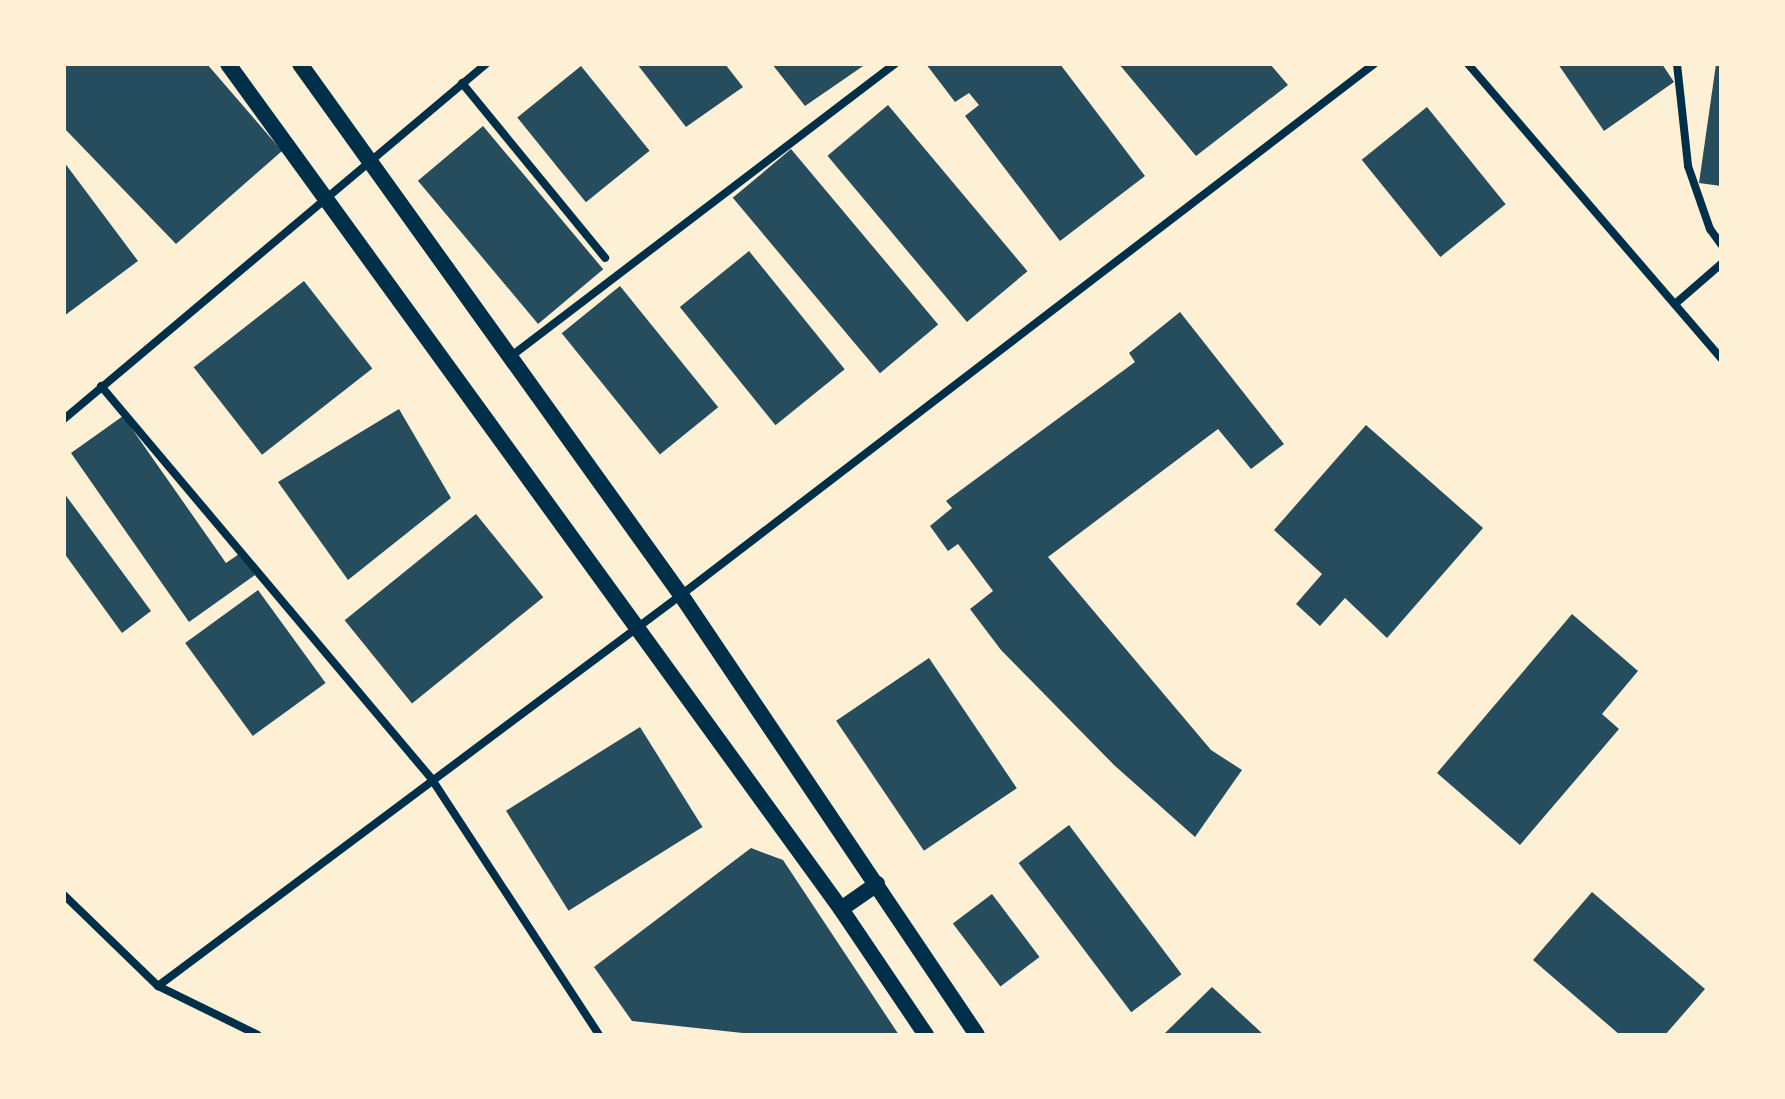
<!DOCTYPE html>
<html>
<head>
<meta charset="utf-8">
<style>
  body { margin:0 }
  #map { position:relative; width:1785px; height:1099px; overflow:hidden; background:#fdf0d5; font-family:Signika,sans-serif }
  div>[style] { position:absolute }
  .building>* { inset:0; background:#264d5e; transform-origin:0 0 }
  .minor>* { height:8px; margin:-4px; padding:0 4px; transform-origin:4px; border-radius:4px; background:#003049 }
  .secondary>* { height:16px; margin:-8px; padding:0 8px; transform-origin:8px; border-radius:8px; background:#003049 }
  span { translate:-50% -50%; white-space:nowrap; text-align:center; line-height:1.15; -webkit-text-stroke:8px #fdf0d5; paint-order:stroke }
  .frame { position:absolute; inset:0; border:66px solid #fdf0d5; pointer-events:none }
</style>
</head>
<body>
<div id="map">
  <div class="building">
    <div style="clip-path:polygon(64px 64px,207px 64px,282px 151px,176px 244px,64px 128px)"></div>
    <div style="clip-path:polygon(637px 64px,725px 64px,743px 87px,686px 127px)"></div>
    <div style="clip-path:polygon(772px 64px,866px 64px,805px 106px)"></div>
    <div style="clip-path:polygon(926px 64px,1060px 64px,1145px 176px,1060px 241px,965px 116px,979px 105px,969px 93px,955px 102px)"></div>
    <div style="clip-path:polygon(1119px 64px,1270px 64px,1288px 85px,1196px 156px)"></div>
    <div style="clip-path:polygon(1558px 64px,1662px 64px,1674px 82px,1604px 131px)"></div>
    <div style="clip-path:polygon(1716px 64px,1721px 64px,1721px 186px,1699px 183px)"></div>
    <div style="left:581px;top:66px;width:109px;height:82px;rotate:51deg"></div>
    <div style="left:888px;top:105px;width:217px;height:79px;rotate:50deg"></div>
    <div style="left:1427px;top:107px;width:125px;height:84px;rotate:51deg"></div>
    <div style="left:483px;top:126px;width:187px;height:85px;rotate:50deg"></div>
    <div style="left:791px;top:149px;width:229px;height:76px;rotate:50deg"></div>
    <div style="clip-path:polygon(64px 162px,138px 261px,64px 316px)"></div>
    <div style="left:749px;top:251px;width:152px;height:89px;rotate:51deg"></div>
    <div style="left:304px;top:281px;width:111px;height:140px;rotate:52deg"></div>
    <div style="left:620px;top:286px;width:156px;height:75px;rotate:51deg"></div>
    <div style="clip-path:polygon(1180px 312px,1284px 444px,1251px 469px,1218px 429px,1048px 557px,1211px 750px,1242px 770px,1195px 837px,1114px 765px,1001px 650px,970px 609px,993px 591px,958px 544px,948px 551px,930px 526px,952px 508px,946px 501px,1135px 362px,1129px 353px)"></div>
    <div style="clip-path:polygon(399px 409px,451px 498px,348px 580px,278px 482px)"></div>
    <div style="clip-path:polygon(123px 416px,226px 563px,239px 554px,255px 575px,189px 622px,71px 453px)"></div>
    <div style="clip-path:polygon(1366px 425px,1483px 528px,1387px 638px,1345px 598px,1320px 626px,1296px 604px,1322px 574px,1274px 530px)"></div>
    <div style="clip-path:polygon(64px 493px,151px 611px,122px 633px,64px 553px)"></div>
    <div style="left:476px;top:514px;width:107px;height:169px;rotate:51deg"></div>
    <div style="left:258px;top:590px;width:115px;height:90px;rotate:54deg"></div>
    <div style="clip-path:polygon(1572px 614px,1638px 671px,1602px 714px,1619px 729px,1520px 845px,1437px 773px)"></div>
    <div style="left:929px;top:658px;width:157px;height:112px;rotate:56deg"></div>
    <div style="left:640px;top:727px;width:118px;height:158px;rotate:58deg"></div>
    <div style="left:1069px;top:825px;width:187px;height:63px;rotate:53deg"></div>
    <div style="clip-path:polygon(751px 848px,783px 860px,899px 1035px,761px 1035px,632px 1021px,594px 967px)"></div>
    <div style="clip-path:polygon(1592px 892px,1705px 989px,1665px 1035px,1620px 1035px,1533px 960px)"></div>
    <div style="left:992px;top:894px;width:79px;height:49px;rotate:53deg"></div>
    <div style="clip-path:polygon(1212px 987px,1264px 1035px,1163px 1035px)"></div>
  </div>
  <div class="minor">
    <div style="left:1468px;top:64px;width:388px;rotate:49.3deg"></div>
    <div style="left:1677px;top:64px;width:103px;rotate:83.8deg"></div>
    <div style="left:1688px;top:166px;width:67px;rotate:70.8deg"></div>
    <div style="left:1710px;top:229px;width:19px;rotate:54deg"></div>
    <div style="left:462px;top:83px;width:226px;rotate:50.7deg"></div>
    <div style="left:1675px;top:304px;width:61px;rotate:-41deg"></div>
    <div style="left:510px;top:357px;width:484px;rotate:-37.3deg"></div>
    <div style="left:101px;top:386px;width:512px;rotate:49.91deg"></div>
    <div style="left:431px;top:778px;width:307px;rotate:56.8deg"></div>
    <div style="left:64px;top:419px;width:551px;rotate:-40.07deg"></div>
    <div style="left:64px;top:895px;width:131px;rotate:44.1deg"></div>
    <div style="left:158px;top:986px;width:111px;rotate:26.1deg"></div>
    <div style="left:158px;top:986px;width:653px;rotate:-36.78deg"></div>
    <div style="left:681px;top:595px;width:873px;rotate:-37.46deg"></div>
  </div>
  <div class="secondary">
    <div style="left:228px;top:64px;width:1044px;rotate:54.04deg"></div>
    <div style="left:841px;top:909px;width:152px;rotate:56deg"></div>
    <div style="left:300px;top:64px;width:654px;rotate:54.34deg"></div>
    <div style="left:681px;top:595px;width:530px;rotate:56.07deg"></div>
    <div style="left:841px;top:909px;width:44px;rotate:-34.8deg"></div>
  </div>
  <div class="frame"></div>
</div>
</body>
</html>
